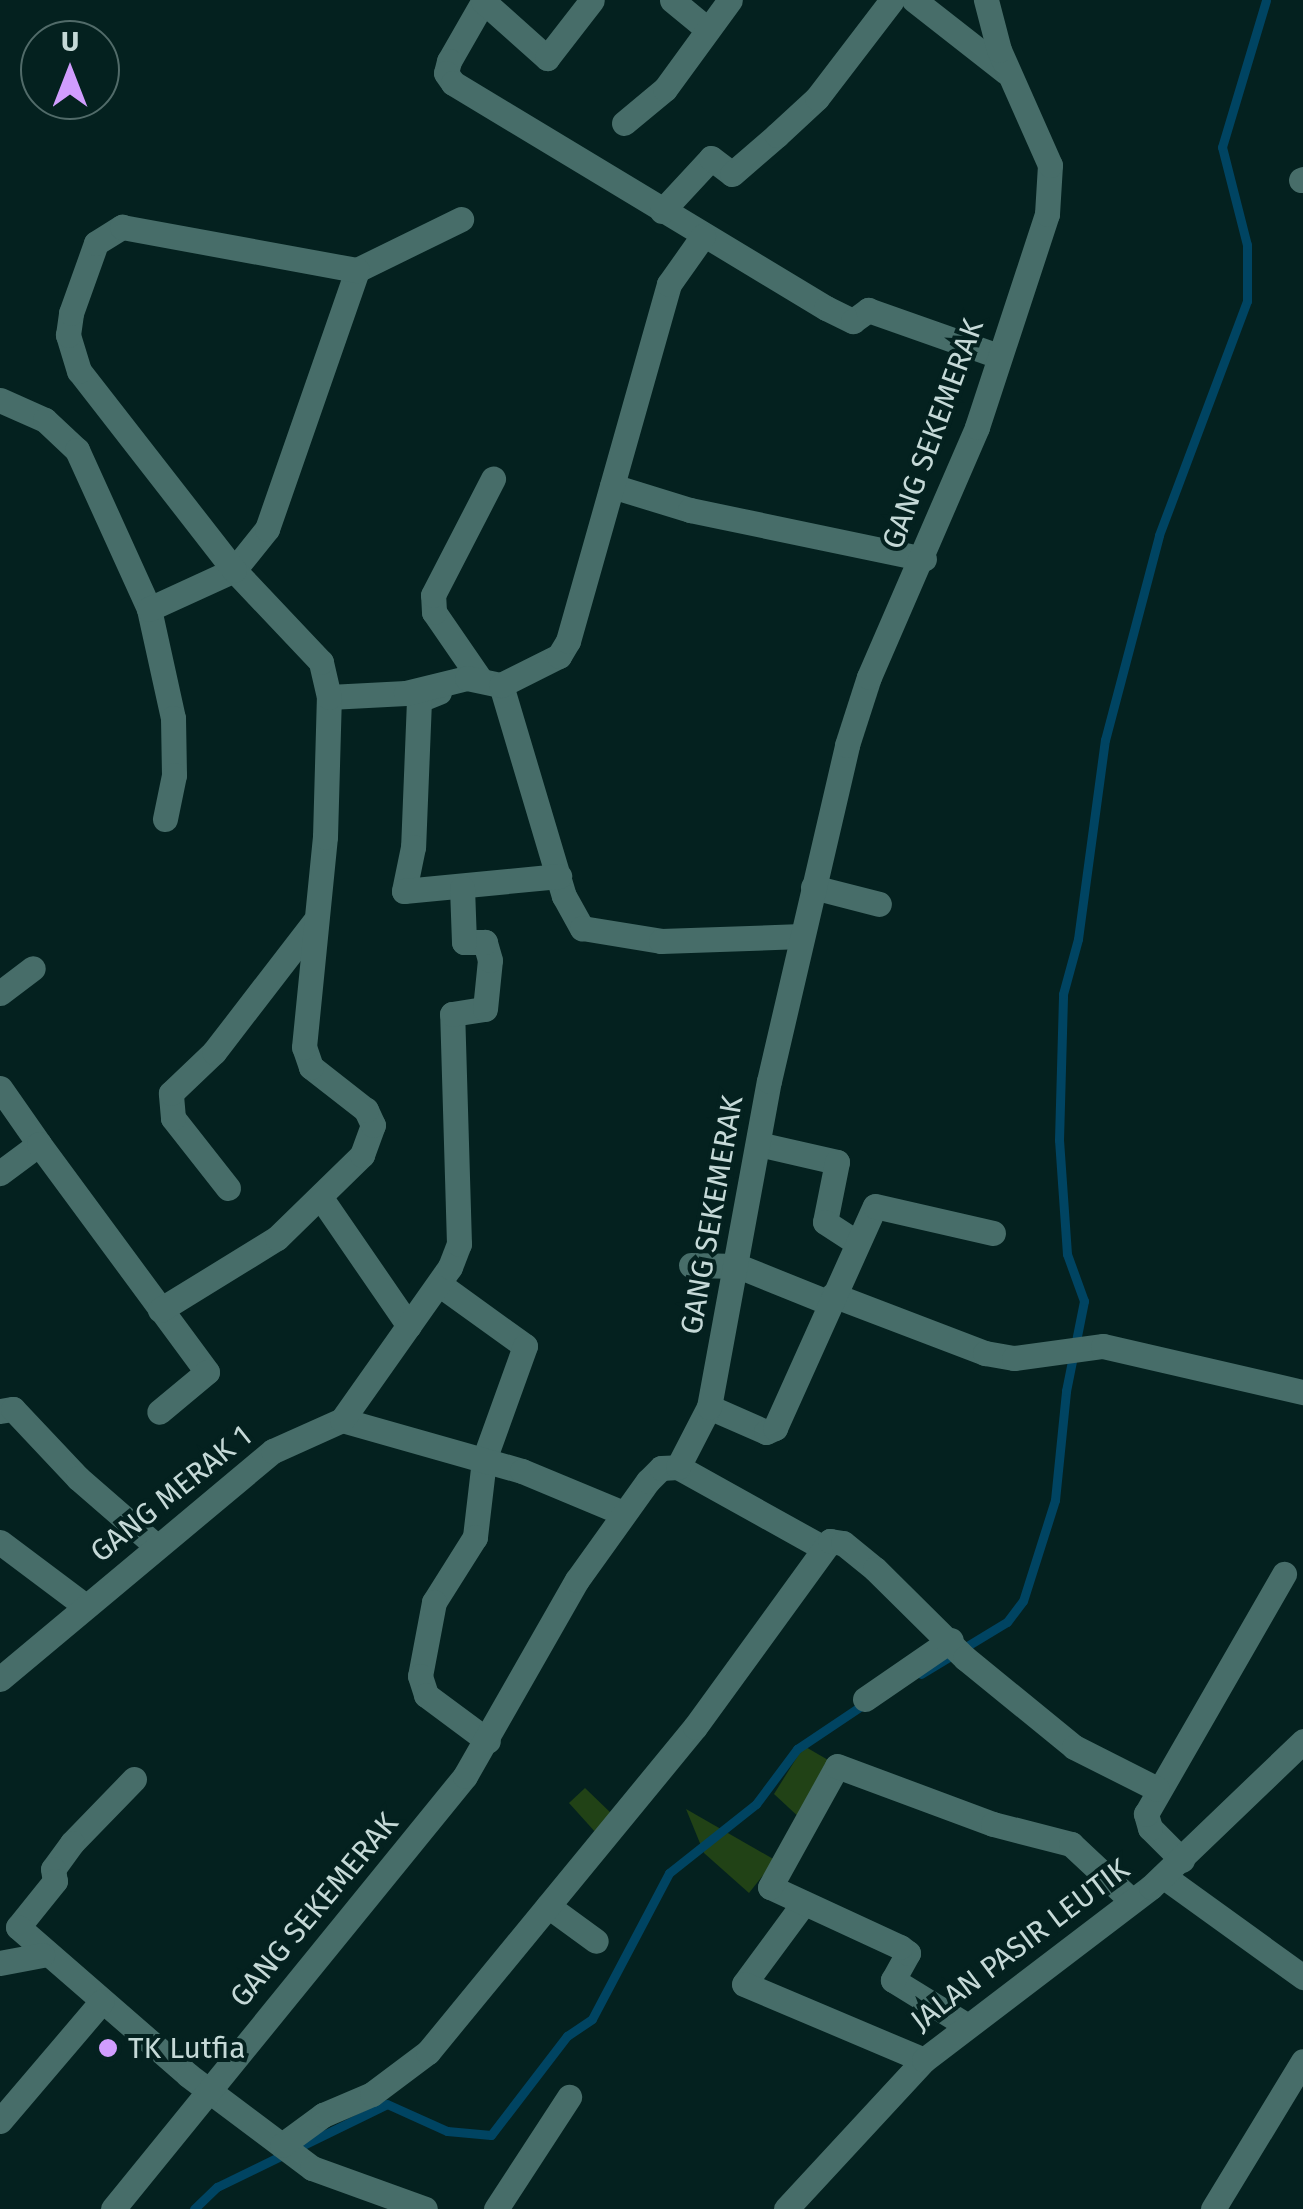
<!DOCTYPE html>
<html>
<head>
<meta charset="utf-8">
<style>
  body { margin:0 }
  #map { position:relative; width:1303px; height:2209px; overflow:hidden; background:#04211f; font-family:"Fira Sans",sans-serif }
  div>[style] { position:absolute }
  .green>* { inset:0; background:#214216 }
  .stream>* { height:9px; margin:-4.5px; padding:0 4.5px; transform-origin:4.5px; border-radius:4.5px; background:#004462 }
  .minor>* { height:25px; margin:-12.5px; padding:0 12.5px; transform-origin:12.5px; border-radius:12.5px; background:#476d69 }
  .tertiary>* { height:25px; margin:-12.5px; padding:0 12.5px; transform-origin:12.5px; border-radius:12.5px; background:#476d69 }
  .dots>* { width:28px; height:28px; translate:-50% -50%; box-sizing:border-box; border:5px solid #04211f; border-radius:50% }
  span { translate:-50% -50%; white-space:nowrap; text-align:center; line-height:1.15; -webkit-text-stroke:8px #04211f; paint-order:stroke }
  .street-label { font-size:30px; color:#c5d9d7 }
  .poi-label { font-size:30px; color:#c5d9d7 }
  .left { translate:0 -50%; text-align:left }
  .north { position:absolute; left:20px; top:20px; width:100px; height:100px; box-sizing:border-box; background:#04211f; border:2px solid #516b69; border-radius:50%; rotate:0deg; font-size:28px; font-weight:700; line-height:40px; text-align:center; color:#c5d9d7 }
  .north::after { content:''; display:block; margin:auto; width:35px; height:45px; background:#d19dfe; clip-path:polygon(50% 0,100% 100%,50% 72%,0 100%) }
</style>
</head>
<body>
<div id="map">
  <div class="green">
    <div style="clip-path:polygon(804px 1746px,835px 1764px,802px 1820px,774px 1794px)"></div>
    <div style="clip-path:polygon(585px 1788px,613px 1815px,597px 1834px,569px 1803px)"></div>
    <div style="clip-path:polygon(686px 1809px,775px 1860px,749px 1893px,704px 1853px)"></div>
  </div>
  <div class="stream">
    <div style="left:921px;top:1674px;width:100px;rotate:-31.2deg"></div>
    <div style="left:1007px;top:1622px;width:26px;rotate:-53deg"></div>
    <div style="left:1023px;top:1601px;width:106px;rotate:-72.4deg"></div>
    <div style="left:1055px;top:1500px;width:110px;rotate:-84.2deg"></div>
    <div style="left:1066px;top:1391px;width:92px;rotate:-78.7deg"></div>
    <div style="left:1084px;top:1301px;width:50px;rotate:-109.9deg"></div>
    <div style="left:1067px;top:1254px;width:114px;rotate:-94deg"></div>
    <div style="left:1059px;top:1140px;width:146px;rotate:-88.4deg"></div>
    <div style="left:1063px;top:994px;width:57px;rotate:-74.7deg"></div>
    <div style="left:1078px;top:939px;width:201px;rotate:-82.3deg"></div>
    <div style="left:1105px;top:740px;width:212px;rotate:-75.2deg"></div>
    <div style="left:1159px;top:535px;width:250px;rotate:-69.4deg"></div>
    <div style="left:1247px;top:301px;width:56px;rotate:-90deg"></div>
    <div style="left:1247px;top:245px;width:101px;rotate:-104.3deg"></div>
    <div style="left:1222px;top:147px;width:153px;rotate:-73.3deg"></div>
    <div style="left:194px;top:2209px;width:32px;rotate:-44deg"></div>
    <div style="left:217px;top:2187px;width:189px;rotate:-26deg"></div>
    <div style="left:387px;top:2104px;width:66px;rotate:24.2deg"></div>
    <div style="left:447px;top:2131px;width:44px;rotate:5.2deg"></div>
    <div style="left:491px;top:2135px;width:125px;rotate:-52.5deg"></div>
    <div style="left:567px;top:2036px;width:30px;rotate:-34deg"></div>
    <div style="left:592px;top:2019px;width:165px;rotate:-62.2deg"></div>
    <div style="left:669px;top:1873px;width:111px;rotate:-38.4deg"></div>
    <div style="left:756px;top:1804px;width:69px;rotate:-53.3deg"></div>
    <div style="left:797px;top:1749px;width:84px;rotate:-33.9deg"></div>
  </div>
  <div class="minor">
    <div style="left:484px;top:0;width:70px;rotate:119.8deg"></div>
    <div style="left:449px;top:61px;width:12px;rotate:104deg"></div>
    <div style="left:446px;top:73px;width:12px;rotate:55deg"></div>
    <div style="left:453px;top:83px;width:436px;rotate:31.1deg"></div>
    <div style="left:826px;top:308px;width:30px;rotate:26deg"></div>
    <div style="left:853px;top:321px;width:19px;rotate:-36deg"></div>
    <div style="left:868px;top:310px;width:136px;rotate:19.4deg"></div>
    <div style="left:672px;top:0;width:45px;rotate:39.6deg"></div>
    <div style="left:914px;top:0;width:117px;rotate:38deg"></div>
    <div style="left:483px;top:1px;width:86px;rotate:41.7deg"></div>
    <div style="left:547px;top:58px;width:73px;rotate:-52.2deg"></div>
    <div style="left:624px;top:123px;width:53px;rotate:-39.7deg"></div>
    <div style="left:665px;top:89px;width:110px;rotate:-53.9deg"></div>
    <div style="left:1301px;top:180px;width:2px;rotate:-27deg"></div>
    <div style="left:662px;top:211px;width:72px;rotate:-47.2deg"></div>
    <div style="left:711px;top:158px;width:26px;rotate:37deg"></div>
    <div style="left:732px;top:174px;width:60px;rotate:-40.9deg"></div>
    <div style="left:777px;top:135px;width:54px;rotate:-42.8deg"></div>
    <div style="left:817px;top:98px;width:123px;rotate:-52.6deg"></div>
    <div style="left:0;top:400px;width:49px;rotate:24deg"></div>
    <div style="left:45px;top:420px;width:44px;rotate:43.2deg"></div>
    <div style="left:77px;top:450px;width:175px;rotate:65.6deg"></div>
    <div style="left:149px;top:609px;width:112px;rotate:77.6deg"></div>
    <div style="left:173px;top:718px;width:57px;rotate:89deg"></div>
    <div style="left:174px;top:775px;width:45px;rotate:101.6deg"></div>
    <div style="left:612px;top:486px;width:82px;rotate:17.1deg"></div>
    <div style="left:690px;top:510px;width:239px;rotate:11.8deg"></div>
    <div style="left:149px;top:609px;width:94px;rotate:-24.6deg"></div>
    <div style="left:234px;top:570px;width:53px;rotate:-51.2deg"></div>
    <div style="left:267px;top:529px;width:274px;rotate:-70.8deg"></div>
    <div style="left:357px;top:270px;width:116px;rotate:-26.1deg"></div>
    <div style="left:480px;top:679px;width:81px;rotate:-124.5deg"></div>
    <div style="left:434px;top:612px;width:17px;rotate:-93deg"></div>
    <div style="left:433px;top:595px;width:131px;rotate:-62.7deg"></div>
    <div style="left:501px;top:685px;width:220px;rotate:73.4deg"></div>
    <div style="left:564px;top:896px;width:37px;rotate:61deg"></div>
    <div style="left:582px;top:928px;width:80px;rotate:9.3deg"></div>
    <div style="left:661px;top:941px;width:141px;rotate:-2deg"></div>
    <div style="left:439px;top:692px;width:22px;rotate:158deg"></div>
    <div style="left:419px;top:700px;width:147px;rotate:92.3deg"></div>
    <div style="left:413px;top:847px;width:45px;rotate:101.6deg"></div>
    <div style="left:404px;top:891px;width:156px;rotate:-5.5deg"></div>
    <div style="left:329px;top:697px;width:77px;rotate:-3deg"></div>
    <div style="left:406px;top:693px;width:63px;rotate:-13.8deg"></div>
    <div style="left:467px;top:678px;width:35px;rotate:12deg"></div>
    <div style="left:501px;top:685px;width:65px;rotate:-26.6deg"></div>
    <div style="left:559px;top:656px;width:17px;rotate:-59deg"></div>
    <div style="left:568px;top:641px;width:371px;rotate:-74.2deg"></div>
    <div style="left:669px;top:284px;width:59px;rotate:-54.7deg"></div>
    <div style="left:813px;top:887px;width:68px;rotate:14.4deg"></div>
    <div style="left:0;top:993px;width:41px;rotate:-37.1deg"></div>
    <div style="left:0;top:1088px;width:68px;rotate:55.1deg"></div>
    <div style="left:39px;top:1144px;width:49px;rotate:143.4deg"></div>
    <div style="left:39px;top:1144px;width:283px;rotate:53.6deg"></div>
    <div style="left:207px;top:1372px;width:62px;rotate:140.2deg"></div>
    <div style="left:758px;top:1144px;width:81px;rotate:12.8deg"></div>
    <div style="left:837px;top:1162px;width:61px;rotate:101.3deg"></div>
    <div style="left:825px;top:1222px;width:38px;rotate:33deg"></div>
    <div style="left:228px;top:1188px;width:89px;rotate:-128.2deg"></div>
    <div style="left:173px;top:1118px;width:25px;rotate:-95deg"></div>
    <div style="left:171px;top:1093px;width:59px;rotate:-43.6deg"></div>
    <div style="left:214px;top:1052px;width:164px;rotate:-52.4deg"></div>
    <div style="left:321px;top:1198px;width:155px;rotate:55.5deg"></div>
    <div style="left:691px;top:1265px;width:47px;rotate:1.2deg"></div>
    <div style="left:738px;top:1266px;width:96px;rotate:22deg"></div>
    <div style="left:439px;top:1284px;width:106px;rotate:35.8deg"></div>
    <div style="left:525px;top:1346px;width:121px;rotate:109.8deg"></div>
    <div style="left:484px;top:1460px;width:78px;rotate:96.7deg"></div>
    <div style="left:475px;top:1537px;width:77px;rotate:122.2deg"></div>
    <div style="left:434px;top:1602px;width:75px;rotate:100.7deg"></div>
    <div style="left:420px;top:1676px;width:20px;rotate:72deg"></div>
    <div style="left:426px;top:1695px;width:77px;rotate:36.6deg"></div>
    <div style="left:833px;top:1295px;width:163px;rotate:20.9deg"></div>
    <div style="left:985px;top:1353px;width:29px;rotate:10deg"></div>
    <div style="left:1014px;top:1358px;width:90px;rotate:-7.7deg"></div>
    <div style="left:1103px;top:1346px;width:205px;rotate:13deg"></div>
    <div style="left:160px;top:1310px;width:137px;rotate:-31.6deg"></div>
    <div style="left:277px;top:1238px;width:119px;rotate:-44.3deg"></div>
    <div style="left:362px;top:1155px;width:32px;rotate:-70deg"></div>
    <div style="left:373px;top:1125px;width:17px;rotate:-115deg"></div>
    <div style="left:366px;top:1110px;width:70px;rotate:-142deg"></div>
    <div style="left:311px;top:1067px;width:21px;rotate:-109deg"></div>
    <div style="left:304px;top:1047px;width:211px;rotate:-84.3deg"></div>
    <div style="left:325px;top:837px;width:140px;rotate:-88.4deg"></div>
    <div style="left:329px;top:697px;width:36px;rotate:-103deg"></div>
    <div style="left:321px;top:662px;width:127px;rotate:-133.4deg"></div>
    <div style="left:234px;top:570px;width:252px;rotate:-127.9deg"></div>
    <div style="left:79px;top:371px;width:38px;rotate:-107deg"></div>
    <div style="left:68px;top:335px;width:22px;rotate:-82deg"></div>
    <div style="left:71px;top:313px;width:74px;rotate:-70.3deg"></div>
    <div style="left:96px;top:243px;width:31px;rotate:-32deg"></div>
    <div style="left:122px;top:227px;width:239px;rotate:10.4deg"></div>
    <div style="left:709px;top:1407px;width:62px;rotate:23.7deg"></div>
    <div style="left:766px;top:1432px;width:10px;rotate:-24deg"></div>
    <div style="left:775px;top:1428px;width:243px;rotate:-65.8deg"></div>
    <div style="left:875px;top:1206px;width:121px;rotate:12.9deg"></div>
    <div style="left:0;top:1411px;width:13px;rotate:-9deg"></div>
    <div style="left:13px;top:1409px;width:95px;rotate:46.7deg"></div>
    <div style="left:78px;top:1478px;width:102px;rotate:41deg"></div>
    <div style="left:342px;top:1420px;width:187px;rotate:15.8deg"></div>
    <div style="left:522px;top:1471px;width:109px;rotate:22.6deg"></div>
    <div style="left:678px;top:1467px;width:165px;rotate:29.1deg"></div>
    <div style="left:0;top:1542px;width:105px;rotate:36.9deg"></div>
    <div style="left:0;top:1679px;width:356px;rotate:-39.9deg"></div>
    <div style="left:273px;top:1451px;width:76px;rotate:-24.2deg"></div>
    <div style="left:342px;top:1420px;width:187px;rotate:-54.8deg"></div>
    <div style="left:450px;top:1267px;width:25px;rotate:-69deg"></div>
    <div style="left:459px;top:1244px;width:230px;rotate:-91.7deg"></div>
    <div style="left:452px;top:1014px;width:33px;rotate:-9deg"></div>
    <div style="left:485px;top:1009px;width:49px;rotate:-84.2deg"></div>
    <div style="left:490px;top:960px;width:19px;rotate:-106deg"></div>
    <div style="left:485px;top:942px;width:21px;rotate:180deg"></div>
    <div style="left:464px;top:942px;width:54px;rotate:-92.1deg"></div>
    <div style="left:865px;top:1699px;width:104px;rotate:-34.5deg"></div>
    <div style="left:134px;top:1779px;width:89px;rotate:134.1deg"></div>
    <div style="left:72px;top:1843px;width:32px;rotate:126deg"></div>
    <div style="left:53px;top:1869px;width:12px;rotate:81deg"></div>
    <div style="left:55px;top:1881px;width:59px;rotate:128.8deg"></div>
    <div style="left:18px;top:1927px;width:225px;rotate:41deg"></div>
    <div style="left:188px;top:2075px;width:155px;rotate:36.9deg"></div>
    <div style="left:312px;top:2168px;width:120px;rotate:19.9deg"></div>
    <div style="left:1182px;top:1860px;width:45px;rotate:-135deg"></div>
    <div style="left:1150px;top:1828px;width:15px;rotate:-106deg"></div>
    <div style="left:1146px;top:1814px;width:277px;rotate:-60.1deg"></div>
    <div style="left:1163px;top:1876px;width:173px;rotate:35.8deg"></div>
    <div style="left:803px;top:1904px;width:99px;rotate:126.4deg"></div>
    <div style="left:744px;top:1984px;width:195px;rotate:22.9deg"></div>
    <div style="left:548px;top:1906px;width:59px;rotate:36.1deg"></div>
    <div style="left:0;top:1963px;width:43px;rotate:-10.8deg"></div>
    <div style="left:966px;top:2025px;width:86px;rotate:-148.3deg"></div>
    <div style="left:893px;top:1980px;width:31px;rotate:-61deg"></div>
    <div style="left:908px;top:1953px;width:10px;rotate:-143deg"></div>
    <div style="left:900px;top:1947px;width:143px;rotate:-155.2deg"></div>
    <div style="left:770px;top:1887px;width:138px;rotate:-61deg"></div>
    <div style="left:837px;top:1766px;width:166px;rotate:20.4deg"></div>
    <div style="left:993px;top:1824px;width:81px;rotate:14.4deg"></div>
    <div style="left:1071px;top:1844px;width:83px;rotate:43.1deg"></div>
    <div style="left:0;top:2121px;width:157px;rotate:-49.6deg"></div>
    <div style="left:282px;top:2145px;width:51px;rotate:-36.2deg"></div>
    <div style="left:323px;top:2115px;width:53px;rotate:-23.2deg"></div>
    <div style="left:372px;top:2094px;width:70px;rotate:-36.9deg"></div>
    <div style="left:428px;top:2052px;width:421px;rotate:-50.6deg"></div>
    <div style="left:695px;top:1727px;width:230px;rotate:-54deg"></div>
    <div style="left:830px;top:1541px;width:13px;rotate:9deg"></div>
    <div style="left:843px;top:1543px;width:41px;rotate:39.1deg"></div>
    <div style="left:875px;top:1569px;width:127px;rotate:44.7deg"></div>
    <div style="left:965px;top:1658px;width:141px;rotate:39.2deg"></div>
    <div style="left:1074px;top:1747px;width:93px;rotate:26.8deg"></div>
    <div style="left:113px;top:2209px;width:558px;rotate:-50.89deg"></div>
    <div style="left:465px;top:1776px;width:226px;rotate:-60.3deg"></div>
    <div style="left:577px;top:1580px;width:122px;rotate:-54.4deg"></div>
    <div style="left:648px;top:1481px;width:18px;rotate:-45deg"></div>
    <div style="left:661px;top:1468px;width:17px;rotate:-3deg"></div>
    <div style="left:678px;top:1467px;width:68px;rotate:-62.7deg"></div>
    <div style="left:709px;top:1407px;width:331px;rotate:-79.6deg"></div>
    <div style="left:769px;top:1081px;width:345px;rotate:-76.9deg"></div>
    <div style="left:847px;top:745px;width:71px;rotate:-72.1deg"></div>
    <div style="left:869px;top:677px;width:272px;rotate:-66.6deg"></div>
    <div style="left:977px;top:427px;width:224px;rotate:-71.8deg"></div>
    <div style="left:1047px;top:214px;width:49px;rotate:-86.5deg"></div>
    <div style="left:1050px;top:165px;width:126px;rotate:-113.9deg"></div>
    <div style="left:999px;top:50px;width:52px;rotate:-104.6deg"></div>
    <div style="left:496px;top:2209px;width:134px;rotate:-56.9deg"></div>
    <div style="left:1213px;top:2209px;width:173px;rotate:-58.7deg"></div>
  </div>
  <div class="tertiary">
    <div style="left:786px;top:2209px;width:203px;rotate:-47.2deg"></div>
    <div style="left:924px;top:2060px;width:285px;rotate:-37.3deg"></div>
    <div style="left:1151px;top:1887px;width:211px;rotate:-43.8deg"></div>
  </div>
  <div class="dots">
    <div style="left:108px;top:2048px;background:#d19dfe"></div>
  </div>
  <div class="street-label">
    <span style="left:933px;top:434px;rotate:-70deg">GANG SEKEMERAK</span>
    <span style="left:712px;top:1215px;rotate:-80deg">GANG SEKEMERAK</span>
    <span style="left:171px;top:1494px;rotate:-39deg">GANG MERAK 1</span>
    <span style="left:314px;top:1910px;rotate:-50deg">GANG SEKEMERAK</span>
    <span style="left:1020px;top:1945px;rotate:-37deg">JALAN PASIR LEUTIK</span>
  </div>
  <div class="poi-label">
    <span class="left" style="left:128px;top:2048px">TK Lutfia</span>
  </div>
  <div class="north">U</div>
</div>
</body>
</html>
